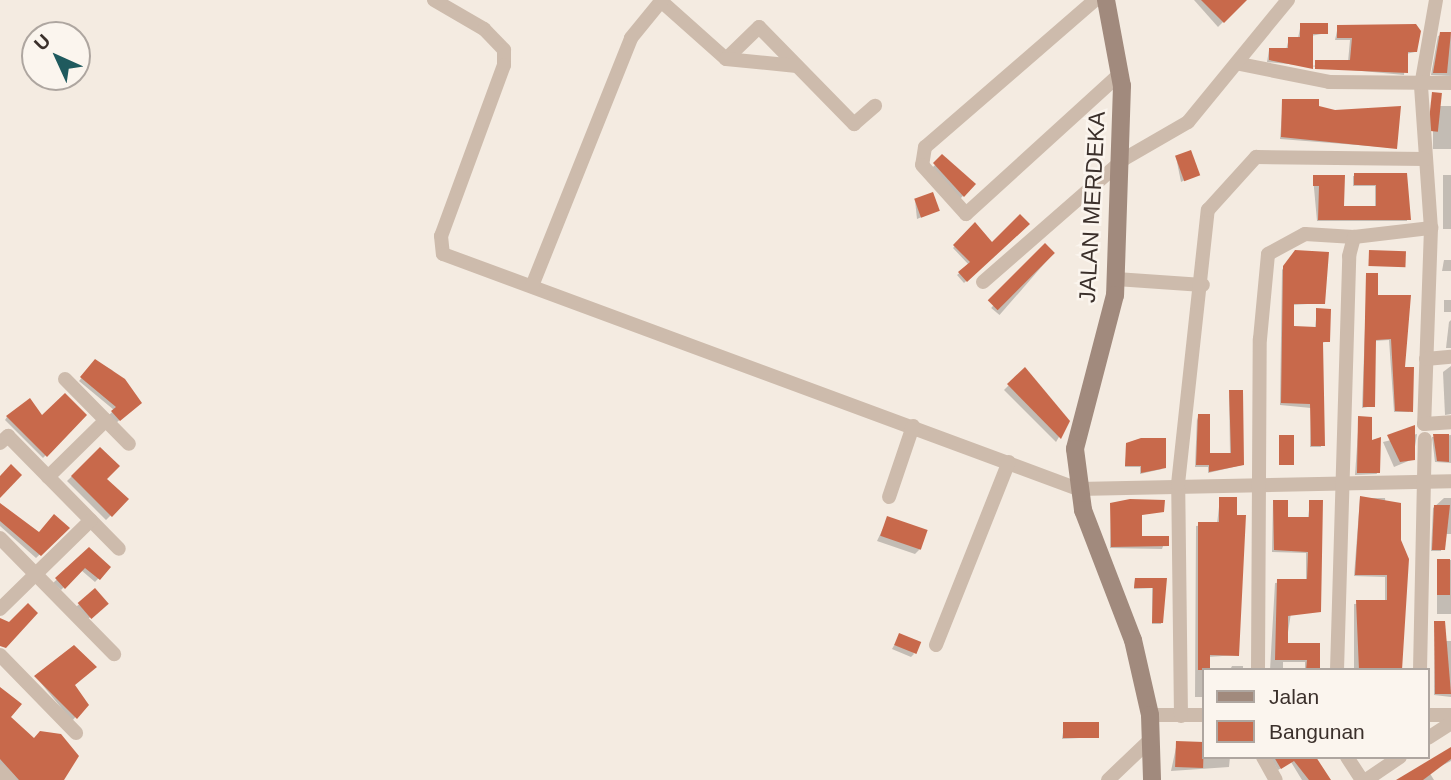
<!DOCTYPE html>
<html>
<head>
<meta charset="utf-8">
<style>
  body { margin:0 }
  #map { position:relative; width:1451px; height:780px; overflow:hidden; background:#f4ebe1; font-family:Helvetica,sans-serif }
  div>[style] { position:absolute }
  .shadow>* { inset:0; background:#0003; transform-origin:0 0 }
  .building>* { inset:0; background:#c8694b; transform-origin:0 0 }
  .street>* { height:14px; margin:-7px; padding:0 7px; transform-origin:7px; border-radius:7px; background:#cdbbac }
  .secondary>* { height:18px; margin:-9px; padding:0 9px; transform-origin:9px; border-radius:9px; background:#a18a7d }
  span { translate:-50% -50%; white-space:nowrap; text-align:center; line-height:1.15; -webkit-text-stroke:5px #fbf5ee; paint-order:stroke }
  .street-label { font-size:23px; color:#3b302b }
  .legend { position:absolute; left:1202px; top:668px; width:228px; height:91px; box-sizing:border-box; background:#fbf5ee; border:2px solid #aea6a0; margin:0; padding:9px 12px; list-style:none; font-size:21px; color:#3b302b }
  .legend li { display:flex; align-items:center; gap:14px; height:35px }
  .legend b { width:35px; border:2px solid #aea6a0 }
  .north { position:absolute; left:21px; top:21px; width:70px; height:70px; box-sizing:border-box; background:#fbf5ee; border:2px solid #aea6a0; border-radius:50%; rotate:315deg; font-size:19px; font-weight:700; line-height:28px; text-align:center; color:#3b302b }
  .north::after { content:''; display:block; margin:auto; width:24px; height:32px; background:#1f5a5e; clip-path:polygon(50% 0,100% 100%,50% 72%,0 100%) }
</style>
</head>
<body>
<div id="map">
  <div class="shadow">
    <div style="clip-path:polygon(1194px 0,1245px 0,1218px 27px)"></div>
    <div style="clip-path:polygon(1301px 24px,1326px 33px,1311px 36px,1311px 66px,1348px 62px,1350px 40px,1335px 40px,1338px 26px,1415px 52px,1406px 54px,1404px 75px,1267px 62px,1269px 50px,1286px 50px,1289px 38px,1298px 38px)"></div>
    <div style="clip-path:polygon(1451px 32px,1451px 76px,1431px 75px,1438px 36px)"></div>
    <div style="clip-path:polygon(1283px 101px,1317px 108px,1396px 148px,1280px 139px)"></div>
    <div style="left:1433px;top:106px;width:18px;height:43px"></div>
    <div style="clip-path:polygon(943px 157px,974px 184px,960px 199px,932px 168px)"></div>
    <div style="clip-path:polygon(1176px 157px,1197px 174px,1181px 182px)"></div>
    <div style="clip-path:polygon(1405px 175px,1407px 221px,1317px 221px,1313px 177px,1342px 207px,1375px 208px,1375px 186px,1353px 186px,1353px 176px)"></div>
    <div style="left:1443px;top:175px;width:8px;height:54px"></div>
    <div style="clip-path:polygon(915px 200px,938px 210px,917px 219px)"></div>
    <div style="clip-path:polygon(1027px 224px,964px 283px,957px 275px,969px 265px,953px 248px,975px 225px,992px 244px)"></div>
    <div style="left:1045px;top:246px;width:11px;height:82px;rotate:41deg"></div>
    <div style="clip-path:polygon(1293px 255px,1323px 303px,1292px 305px,1292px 328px,1315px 328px,1317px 310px,1328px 341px,1322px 343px,1321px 447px,1310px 447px,1311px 408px,1280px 405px,1282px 270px)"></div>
    <div style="clip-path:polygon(1444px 260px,1451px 260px,1451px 271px,1442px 271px)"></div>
    <div style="clip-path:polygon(1367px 275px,1403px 368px,1409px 412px,1394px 412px,1389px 340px,1374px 341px,1373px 406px,1362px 408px)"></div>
    <div style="left:1444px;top:300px;width:7px;height:12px"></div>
    <div style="clip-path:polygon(1451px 320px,1451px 348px,1446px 348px,1449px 322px)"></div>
    <div style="clip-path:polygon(96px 361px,112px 370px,139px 403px,116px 423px,109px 415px,114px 410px,79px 381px)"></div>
    <div style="clip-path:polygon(1451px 366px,1451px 414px,1445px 415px,1443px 372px)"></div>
    <div style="clip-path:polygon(1025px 369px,1068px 422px,1056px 442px,1004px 390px)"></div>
    <div style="clip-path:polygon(1229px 391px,1242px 465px,1208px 473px,1208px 467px,1195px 467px,1197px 417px,1208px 454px,1230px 455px)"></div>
    <div style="clip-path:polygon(85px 415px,43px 458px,5px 420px,7px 417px)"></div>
    <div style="clip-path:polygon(1359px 418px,1370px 443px,1377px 474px,1355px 475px)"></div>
    <div style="clip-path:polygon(1417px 434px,1413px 459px,1394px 467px,1383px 442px)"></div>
    <div style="clip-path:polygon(1451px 435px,1451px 463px,1435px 462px,1432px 437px)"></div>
    <div style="clip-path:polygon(1127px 445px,1162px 469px,1140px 474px,1140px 467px,1125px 467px)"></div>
    <div style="clip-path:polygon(100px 449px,105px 479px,127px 499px,106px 520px,67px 481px)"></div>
    <div style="clip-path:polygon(1220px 498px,1237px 655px,1208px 657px,1204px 697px,1195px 697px,1196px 526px,1217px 524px)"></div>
    <div style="clip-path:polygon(1360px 498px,1385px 498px,1402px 670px,1354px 670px,1354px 604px,1385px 602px,1385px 577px,1354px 576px)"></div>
    <div style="clip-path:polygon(1444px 498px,1451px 498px,1451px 534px,1443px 534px,1441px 551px,1431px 551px,1433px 508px)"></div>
    <div style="clip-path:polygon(1273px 502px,1286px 518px,1308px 518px,1310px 502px,1320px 611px,1291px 613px,1286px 645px,1319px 645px,1318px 669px,1325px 670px,1305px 670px,1305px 662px,1283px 662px,1283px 670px,1270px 670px,1275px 583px,1306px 581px,1306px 553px,1272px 552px)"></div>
    <div style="clip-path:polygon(1111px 504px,1163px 511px,1140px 515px,1140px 537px,1166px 538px,1162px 549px,1110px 548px)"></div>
    <div style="clip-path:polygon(0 505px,39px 534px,67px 528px,36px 558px,0 526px)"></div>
    <div style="clip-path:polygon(888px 518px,920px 549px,915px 554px,877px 541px)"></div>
    <div style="clip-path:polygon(89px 550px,109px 567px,95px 582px,81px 570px,61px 590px,53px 583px)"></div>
    <div style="left:1437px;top:560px;width:14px;height:54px"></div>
    <div style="clip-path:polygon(1135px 579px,1165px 580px,1161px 624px,1152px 624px,1152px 588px,1134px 589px)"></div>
    <div style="left:95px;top:591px;width:17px;height:25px;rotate:50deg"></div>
    <div style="clip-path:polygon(1435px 622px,1443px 641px,1451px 641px,1451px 697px,1434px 695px)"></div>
    <div style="clip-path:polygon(900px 635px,914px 654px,911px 657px,892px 649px)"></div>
    <div style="clip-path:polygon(1232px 666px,1243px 666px,1243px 670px,1230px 670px)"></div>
    <div style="clip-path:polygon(36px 677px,73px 685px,87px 704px,72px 721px)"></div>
    <div style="clip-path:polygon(0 688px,9px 717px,62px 780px,13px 780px,0 766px)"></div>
    <div style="clip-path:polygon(1064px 726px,1097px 737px,1062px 739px)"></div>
    <div style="clip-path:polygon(1177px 743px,1204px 743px,1204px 757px,1230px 757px,1229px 767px,1171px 771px)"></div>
    <div style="clip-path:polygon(1451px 748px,1451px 761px,1429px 772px,1434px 780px,1397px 780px)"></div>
    <div style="clip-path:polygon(1270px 757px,1315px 757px,1330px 780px,1302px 780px,1291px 762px,1278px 770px)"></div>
  </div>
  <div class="building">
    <div style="clip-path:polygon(1201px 0,1247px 0,1224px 23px)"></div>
    <div style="clip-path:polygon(1300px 23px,1328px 23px,1328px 34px,1313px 34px,1313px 69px,1269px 60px,1269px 48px,1288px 48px,1288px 37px,1300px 37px)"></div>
    <div style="clip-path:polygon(1416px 24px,1421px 31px,1417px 52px,1408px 52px,1408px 73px,1315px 69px,1315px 60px,1350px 60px,1352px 38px,1337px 38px,1337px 25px)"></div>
    <div style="clip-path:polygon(1440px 32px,1451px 32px,1447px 73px,1433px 73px)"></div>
    <div style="left:1432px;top:92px;width:10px;height:39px;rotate:6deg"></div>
    <div style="clip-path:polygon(1282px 99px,1319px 99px,1319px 106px,1335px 110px,1401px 106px,1397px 149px,1281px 137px)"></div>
    <div style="left:1191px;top:150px;width:27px;height:17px;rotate:70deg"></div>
    <div style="clip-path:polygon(942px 154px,976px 184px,964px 197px,933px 163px)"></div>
    <div style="clip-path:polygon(1354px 173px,1407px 173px,1411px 220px,1318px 220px,1319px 186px,1313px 186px,1313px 175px,1345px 175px,1344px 206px,1376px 206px,1376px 185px,1354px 185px)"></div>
    <div style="left:933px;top:192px;width:20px;height:20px;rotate:70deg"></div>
    <div style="clip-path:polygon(1020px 214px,1030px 224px,967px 282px,958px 272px,970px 262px,953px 245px,975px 222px,992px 242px)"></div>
    <div style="left:1045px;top:243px;width:14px;height:81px;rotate:45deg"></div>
    <div style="clip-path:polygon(1295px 250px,1329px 252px,1325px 304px,1294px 304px,1294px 326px,1316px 327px,1316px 308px,1331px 309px,1330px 342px,1323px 342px,1325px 446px,1311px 446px,1310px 404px,1281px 403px,1283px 266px)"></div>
    <div style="left:1369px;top:250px;width:37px;height:16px;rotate:2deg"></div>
    <div style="clip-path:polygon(1366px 273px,1378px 273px,1378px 295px,1411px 295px,1405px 367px,1414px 367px,1413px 412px,1395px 411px,1391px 339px,1376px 340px,1375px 407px,1363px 407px)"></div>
    <div style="clip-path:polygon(95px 359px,125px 379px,142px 403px,120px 421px,111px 411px,116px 407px,80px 377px)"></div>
    <div style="clip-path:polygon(1025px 367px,1070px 421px,1061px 439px,1007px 384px)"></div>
    <div style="clip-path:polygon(1229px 390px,1243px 390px,1244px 465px,1209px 472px,1209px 465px,1196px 465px,1198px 414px,1210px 414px,1210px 453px,1231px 453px)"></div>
    <div style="clip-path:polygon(65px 393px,87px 415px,47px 457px,6px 416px,30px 398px,42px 415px)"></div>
    <div style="clip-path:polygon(1358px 416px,1372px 417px,1372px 440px,1381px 437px,1380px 473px,1357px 473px)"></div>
    <div style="clip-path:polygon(1415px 425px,1415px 460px,1400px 462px,1387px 435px)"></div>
    <div style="clip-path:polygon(1433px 434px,1449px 434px,1449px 462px,1437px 461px)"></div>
    <div style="left:1279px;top:435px;width:15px;height:30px"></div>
    <div style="clip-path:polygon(1141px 438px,1166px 438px,1166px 468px,1141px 473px,1141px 466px,1125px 466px,1126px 443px)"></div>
    <div style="clip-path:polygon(100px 447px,120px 466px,107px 479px,129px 499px,112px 517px,71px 476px)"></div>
    <div style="clip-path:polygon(11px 464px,22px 475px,0 498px,0 476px)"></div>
    <div style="clip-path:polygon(1360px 496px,1401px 503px,1401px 540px,1409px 559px,1402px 670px,1359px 670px,1356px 600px,1387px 600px,1387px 575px,1355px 575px)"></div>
    <div style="clip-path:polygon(1219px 497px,1237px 497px,1237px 515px,1246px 515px,1239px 656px,1210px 655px,1210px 670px,1198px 670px,1198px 522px,1219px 522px)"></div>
    <div style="clip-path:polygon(1130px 499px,1165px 500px,1164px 512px,1142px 515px,1142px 536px,1169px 536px,1169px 546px,1111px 547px,1110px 503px)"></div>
    <div style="clip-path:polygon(1273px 500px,1288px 500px,1288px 517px,1309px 517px,1309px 500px,1323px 500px,1321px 612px,1288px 616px,1288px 643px,1320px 643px,1320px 670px,1306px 670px,1307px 660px,1275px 660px,1277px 579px,1307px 579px,1308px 552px,1274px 550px)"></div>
    <div style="clip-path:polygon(0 503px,39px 532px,54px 514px,70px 528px,41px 556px,0 521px)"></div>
    <div style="clip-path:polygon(1434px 505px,1450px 505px,1445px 550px,1432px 550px)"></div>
    <div style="left:887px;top:516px;width:43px;height:21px;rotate:19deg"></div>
    <div style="clip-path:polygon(89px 547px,111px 567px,100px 580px,85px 568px,65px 589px,55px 578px)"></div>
    <div style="left:1437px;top:559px;width:13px;height:36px"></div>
    <div style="clip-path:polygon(1135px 578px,1167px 578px,1163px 623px,1152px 623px,1153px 588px,1134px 588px)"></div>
    <div style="left:95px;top:588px;width:21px;height:23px;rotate:49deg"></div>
    <div style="clip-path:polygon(28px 603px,38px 613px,6px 648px,0 646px,0 618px,9px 622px)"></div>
    <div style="clip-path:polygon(1434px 621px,1445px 621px,1451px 694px,1435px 694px)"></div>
    <div style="left:899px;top:633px;width:24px;height:13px;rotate:22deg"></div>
    <div style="clip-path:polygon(74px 645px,97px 667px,75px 685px,89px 705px,77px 719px,34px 676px)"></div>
    <div style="clip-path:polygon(0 687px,22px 704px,11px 717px,34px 738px,40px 731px,61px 734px,79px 756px,64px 780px,19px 780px,0 759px)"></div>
    <div style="left:1099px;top:722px;width:16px;height:36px;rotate:90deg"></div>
    <div style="left:1176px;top:741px;width:28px;height:26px;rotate:2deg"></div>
    <div style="clip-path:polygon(1451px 747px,1451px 759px,1423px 780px,1396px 780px)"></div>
    <div style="clip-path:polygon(1274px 757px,1316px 757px,1331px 780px,1309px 780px,1294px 761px,1281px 769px)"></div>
  </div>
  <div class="street">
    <div style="left:434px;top:0;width:58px;rotate:30.1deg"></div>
    <div style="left:484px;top:29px;width:29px;rotate:46deg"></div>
    <div style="left:504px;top:50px;width:15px;rotate:90deg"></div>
    <div style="left:504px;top:65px;width:182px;rotate:110.2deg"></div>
    <div style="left:441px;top:236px;width:18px;rotate:84deg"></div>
    <div style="left:443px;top:254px;width:677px;rotate:20.31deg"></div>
    <div style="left:1078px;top:489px;width:373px;rotate:-1.2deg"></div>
    <div style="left:1095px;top:0;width:225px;rotate:139.1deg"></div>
    <div style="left:925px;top:147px;width:18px;rotate:99deg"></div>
    <div style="left:922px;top:165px;width:66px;rotate:48.1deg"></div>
    <div style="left:966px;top:214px;width:208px;rotate:-42.3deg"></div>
    <div style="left:1436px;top:0;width:87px;rotate:99.9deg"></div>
    <div style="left:1421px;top:86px;width:142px;rotate:86deg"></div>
    <div style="left:1431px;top:228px;width:196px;rotate:92deg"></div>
    <div style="left:1424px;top:424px;width:27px;rotate:-4deg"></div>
    <div style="left:661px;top:1px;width:87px;rotate:41.7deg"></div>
    <div style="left:726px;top:59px;width:46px;rotate:-44.1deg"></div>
    <div style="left:759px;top:27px;width:136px;rotate:45.6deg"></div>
    <div style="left:854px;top:124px;width:28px;rotate:-41deg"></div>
    <div style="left:726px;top:59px;width:71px;rotate:5.6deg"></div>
    <div style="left:1240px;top:64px;width:91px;rotate:11.4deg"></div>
    <div style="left:1329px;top:82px;width:122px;rotate:0.5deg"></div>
    <div style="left:1116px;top:279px;width:87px;rotate:3.9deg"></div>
    <div style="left:983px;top:282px;width:187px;rotate:-41.1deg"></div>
    <div style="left:1124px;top:159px;width:74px;rotate:-30deg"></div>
    <div style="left:1188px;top:122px;width:158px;rotate:-50.7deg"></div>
    <div style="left:532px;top:286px;width:267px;rotate:-68.2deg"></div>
    <div style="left:631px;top:38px;width:49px;rotate:-50.8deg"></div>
    <div style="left:1426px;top:359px;width:25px;rotate:-5deg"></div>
    <div style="left:65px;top:379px;width:91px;rotate:45.4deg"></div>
    <div style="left:0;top:443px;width:11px;rotate:-41deg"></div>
    <div style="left:8px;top:436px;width:158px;rotate:45.5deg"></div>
    <div style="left:48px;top:477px;width:81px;rotate:-44.5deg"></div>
    <div style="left:889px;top:497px;width:75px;rotate:-71.3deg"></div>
    <div style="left:0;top:538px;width:163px;rotate:45.5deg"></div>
    <div style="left:0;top:609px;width:127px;rotate:-44.4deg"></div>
    <div style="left:936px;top:645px;width:197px;rotate:-68.3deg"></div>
    <div style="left:0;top:655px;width:109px;rotate:45.7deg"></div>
    <div style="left:1258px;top:670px;width:331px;rotate:-89.7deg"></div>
    <div style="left:1260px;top:339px;width:85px;rotate:-84.6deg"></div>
    <div style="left:1268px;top:254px;width:42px;rotate:-28.4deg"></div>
    <div style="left:1305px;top:234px;width:49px;rotate:3.5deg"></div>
    <div style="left:1337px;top:670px;width:414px;rotate:-88.3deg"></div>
    <div style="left:1349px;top:256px;width:20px;rotate:-75deg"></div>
    <div style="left:1354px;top:237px;width:78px;rotate:-6.7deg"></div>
    <div style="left:1420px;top:670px;width:231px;rotate:-88.8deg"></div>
    <div style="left:1150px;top:715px;width:54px"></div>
    <div style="left:1428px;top:715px;width:23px"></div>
    <div style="left:1181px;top:716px;width:232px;rotate:-90.7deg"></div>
    <div style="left:1178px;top:484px;width:276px;rotate:-83.8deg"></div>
    <div style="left:1208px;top:210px;width:72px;rotate:-47.8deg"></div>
    <div style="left:1256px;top:157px;width:169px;rotate:0.7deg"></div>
    <div style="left:1428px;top:738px;width:27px;rotate:-33deg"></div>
    <div style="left:1263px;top:757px;width:26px;rotate:61deg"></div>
    <div style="left:1347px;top:757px;width:27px;rotate:57deg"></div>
    <div style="left:0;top:771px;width:13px;rotate:45deg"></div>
    <div style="left:1108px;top:780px;width:59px;rotate:-43.6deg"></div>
    <div style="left:1366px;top:780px;width:41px;rotate:-34.1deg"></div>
  </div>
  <div class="secondary">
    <div style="left:1106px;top:0;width:87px;rotate:79.5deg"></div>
    <div style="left:1122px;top:86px;width:209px;rotate:91.9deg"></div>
    <div style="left:1115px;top:295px;width:159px;rotate:104.6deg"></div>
    <div style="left:1075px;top:449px;width:62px;rotate:82.5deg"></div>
    <div style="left:1083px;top:510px;width:139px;rotate:69deg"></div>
    <div style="left:1133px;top:640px;width:77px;rotate:77.2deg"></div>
    <div style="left:1150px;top:715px;width:65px;rotate:88.2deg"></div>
  </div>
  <div class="street-label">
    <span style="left:1092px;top:207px;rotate:-87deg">JALAN MERDEKA</span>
  </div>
  <ul class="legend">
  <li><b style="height:9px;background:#a18a7d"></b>Jalan</li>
  <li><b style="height:19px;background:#c8694b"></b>Bangunan</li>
  </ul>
  <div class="north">U</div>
</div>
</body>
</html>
